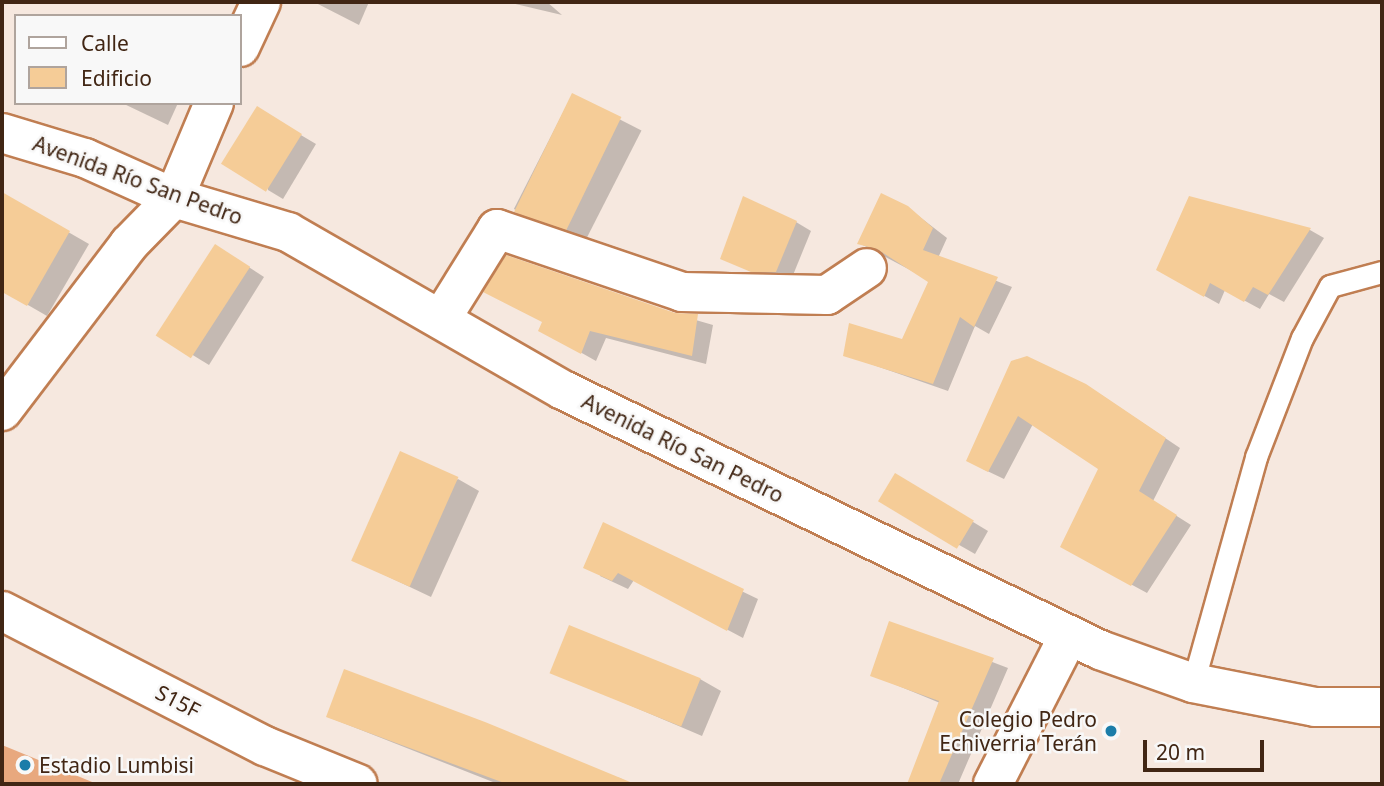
<!DOCTYPE html>
<html>
<head>
<meta charset="utf-8">
<style>
  body { margin:0 }
  #map { position:relative; width:1384px; height:786px; overflow:hidden; background:#f6e8df; font-family:"Noto Sans",sans-serif }
  div>[style] { position:absolute }
  .green>* { inset:0; background:#e8a87e }
  .shadow>* { inset:0; background:#0003; transform-origin:0 0 }
  .building>* { inset:0; background:#f5cc97; transform-origin:0 0 }
  .roads { filter:drop-shadow(2px 0 #c07e52) drop-shadow(-2px 0 #c07e52) drop-shadow(0 2px #c07e52) drop-shadow(0 -2px #c07e52) }
  .service>* { height:21px; margin:-10.5px; padding:0 10.5px; transform-origin:10.5px; border-radius:10.5px; background:#fff }
  .minor>* { height:38px; margin:-19px; padding:0 19px; transform-origin:19px; border-radius:19px; background:#fff }
  .dots>* { width:19px; height:19px; translate:-50% -50%; box-sizing:border-box; border:4px solid #f8f8f8; border-radius:50% }
  span { translate:-50% -50%; white-space:nowrap; text-align:center; line-height:1.15; -webkit-text-stroke:5px #f8f8f8; paint-order:stroke }
  .street-label { font-size:21px; color:#412614 }
  .poi-label { font-size:21px; color:#412614 }
  .right { translate:-100% -50%; text-align:right }
  .left { translate:0 -50%; text-align:left }
  .frame { position:absolute; inset:0; border:4px solid #412614; pointer-events:none }
  .legend { position:absolute; left:14px; top:14px; width:228px; height:91px; box-sizing:border-box; background:#f8f8f8; border:2px solid #afa49d; margin:0; padding:9px 12px; list-style:none; font-size:21px; color:#412614 }
  .legend li { display:flex; align-items:center; gap:14px; height:35px }
  .legend b { width:35px; border:2px solid #afa49d }
  .scale { position:absolute; left:1143px; top:740px; width:121px; height:32px; box-sizing:border-box; border:4px solid #412614; border-top:0; padding-left:9px; font-size:21px; line-height:24px; white-space:nowrap; color:#412614; -webkit-text-stroke:5px #f8f8f8; paint-order:stroke }
</style>
</head>
<body>
<div id="map">
  <div class="green">
    <div style="clip-path:polygon(2px 745px,97px 784px,2px 784px)"></div>
  </div>
  <div class="shadow">
    <div style="clip-path:polygon(314px 2px,369px 2px,359px 25px)"></div>
    <div style="clip-path:polygon(507px 2px,547px 2px,562px 15px)"></div>
    <div style="left:572px;top:95px;width:78px;height:128px;rotate:27deg"></div>
    <div style="clip-path:polygon(122px 103px,178px 103px,168px 125px)"></div>
    <div style="clip-path:polygon(257px 109px,316px 144px,283px 199px,268px 190px)"></div>
    <div style="clip-path:polygon(2px 194px,89px 244px,47px 316px,2px 290px)"></div>
    <div style="clip-path:polygon(1190px 198px,1310px 230px,1324px 238px,1284px 302px,1269px 294px,1260px 309px,1225px 290px,1219px 304px,1158px 270px)"></div>
    <div style="clip-path:polygon(907px 207px,947px 238px,938px 258px,1012px 287px,989px 334px,975px 326px,948px 391px,845px 355px,903px 341px,931px 281px,859px 243px)"></div>
    <div style="clip-path:polygon(796px 222px,811px 231px,791px 280px,767px 279px,722px 258px)"></div>
    <div style="clip-path:polygon(230px 255px,264px 277px,209px 365px,160px 335px)"></div>
    <div style="clip-path:polygon(675px 314px,713px 325px,706px 364px,606px 338px,596px 361px,541px 330px)"></div>
    <div style="clip-path:polygon(1012px 363px,1101px 395px,1180px 448px,1153px 501px,1191px 525px,1147px 593px,1077px 555px,1100px 469px,1033px 424px,1004px 479px,983px 469px)"></div>
    <div style="clip-path:polygon(458px 479px,479px 491px,431px 597px,353px 560px)"></div>
    <div style="clip-path:polygon(910px 484px,988px 531px,975px 554px,882px 501px)"></div>
    <div style="clip-path:polygon(604px 525px,758px 599px,743px 638px,634px 580px,628px 589px,600px 576px)"></div>
    <div style="clip-path:polygon(890px 623px,1008px 668px,958px 784px,909px 784px,940px 703px,872px 675px)"></div>
    <div style="clip-path:polygon(552px 672px,700px 679px,721px 691px,702px 736px)"></div>
    <div style="clip-path:polygon(328px 717px,620px 778px,631px 784px,498px 784px)"></div>
  </div>
  <div class="building">
    <div style="left:572px;top:93px;width:55px;height:132px;rotate:26deg"></div>
    <div style="left:257px;top:106px;width:53px;height:68px;rotate:32deg"></div>
    <div style="clip-path:polygon(2px 192px,70px 231px,27px 306px,2px 292px)"></div>
    <div style="clip-path:polygon(881px 193px,908px 206px,933px 228px,923px 250px,998px 277px,974px 327px,960px 317px,933px 384px,843px 356px,849px 323px,902px 339px,928px 282px,877px 249px,857px 244px)"></div>
    <div style="clip-path:polygon(743px 196px,797px 221px,776px 272px,751px 272px,720px 259px)"></div>
    <div style="clip-path:polygon(1189px 196px,1311px 228px,1268px 295px,1253px 287px,1244px 302px,1210px 283px,1204px 297px,1156px 270px)"></div>
    <div style="left:215px;top:244px;width:42px;height:109px;rotate:33deg"></div>
    <div style="clip-path:polygon(506px 255px,675px 313px,698px 314px,692px 356px,590px 331px,581px 354px,538px 331px,542px 322px,483px 292px)"></div>
    <div style="clip-path:polygon(1027px 356px,1086px 384px,1166px 438px,1139px 491px,1177px 515px,1131px 586px,1060px 547px,1098px 469px,1018px 416px,988px 472px,966px 461px,1011px 361px)"></div>
    <div style="left:400px;top:451px;width:64px;height:120px;rotate:24deg"></div>
    <div style="left:895px;top:473px;width:92px;height:33px;rotate:31deg"></div>
    <div style="clip-path:polygon(603px 522px,744px 589px,727px 631px,618px 573px,612px 581px,583px 568px)"></div>
    <div style="clip-path:polygon(889px 621px,994px 658px,939px 784px,907px 784px,939px 701px,870px 676px)"></div>
    <div style="left:569px;top:625px;width:142px;height:52px;rotate:22deg"></div>
    <div style="clip-path:polygon(344px 669px,485px 722px,635px 784px,507px 784px,326px 717px)"></div>
  </div>
  <div class="roads">
    <div class="service">
      <div style="left:1193px;top:683px;width:235px;rotate:-74.4deg"></div>
      <div style="left:1256px;top:457px;width:128px;rotate:-68.9deg"></div>
      <div style="left:1302px;top:338px;width:59px;rotate:-61.7deg"></div>
      <div style="left:1330px;top:286px;width:54px;rotate:-15.1deg"></div>
    </div>
    <div class="minor">
      <div style="left:240px;top:47px;width:50px;rotate:-65deg"></div>
      <div style="left:2px;top:133px;width:87px;rotate:16.8deg"></div>
      <div style="left:85px;top:158px;width:98px;rotate:24.2deg"></div>
      <div style="left:174px;top:198px;width:119px;rotate:16.6deg"></div>
      <div style="left:288px;top:232px;width:317px;rotate:29.9deg"></div>
      <div style="left:563px;top:390px;width:597px;rotate:25.83deg"></div>
      <div style="left:1100px;top:650px;width:99px;rotate:19.5deg"></div>
      <div style="left:1193px;top:683px;width:124px;rotate:11.1deg"></div>
      <div style="left:1315px;top:707px;width:67px"></div>
      <div style="left:441px;top:319px;width:106px;rotate:-58.1deg"></div>
      <div style="left:497px;top:229px;width:195px;rotate:18.8deg"></div>
      <div style="left:682px;top:292px;width:145px;rotate:1.2deg"></div>
      <div style="left:827px;top:295px;width:48px;rotate:-34deg"></div>
      <div style="left:2px;top:411px;width:210px;rotate:-52.7deg"></div>
      <div style="left:129px;top:244px;width:64px;rotate:-45.6deg"></div>
      <div style="left:174px;top:198px;width:103px;rotate:-67.2deg"></div>
      <div style="left:2px;top:611px;width:296px;rotate:27.2deg"></div>
      <div style="left:265px;top:746px;width:100px;rotate:22.2deg"></div>
      <div style="left:993px;top:784px;width:167px;rotate:-63deg"></div>
    </div>
  </div>
  <div class="dots">
    <div style="left:1111px;top:731px;background:#1b7da9"></div>
    <div style="left:25px;top:765px;background:#1b7da9"></div>
  </div>
  <div class="street-label">
    <span style="left:138px;top:180px;rotate:20deg">Avenida Río San Pedro</span>
    <span style="left:683px;top:448px;rotate:26deg">Avenida Río San Pedro</span>
    <span style="left:178px;top:701px;rotate:27deg">S15F</span>
  </div>
  <div class="poi-label">
    <span class="right" style="left:1097px;top:731px">Colegio Pedro<br>Echiverria Terán</span>
    <span class="left" style="left:39px;top:765px">Estadio Lumbisi</span>
  </div>
  <div class="frame"></div>
  <ul class="legend">
  <li><b style="height:9px;background:#fff"></b>Calle</li>
  <li><b style="height:19px;background:#f5cc97"></b>Edificio</li>
  </ul>
  <div class="scale">20 m</div>
</div>
</body>
</html>
